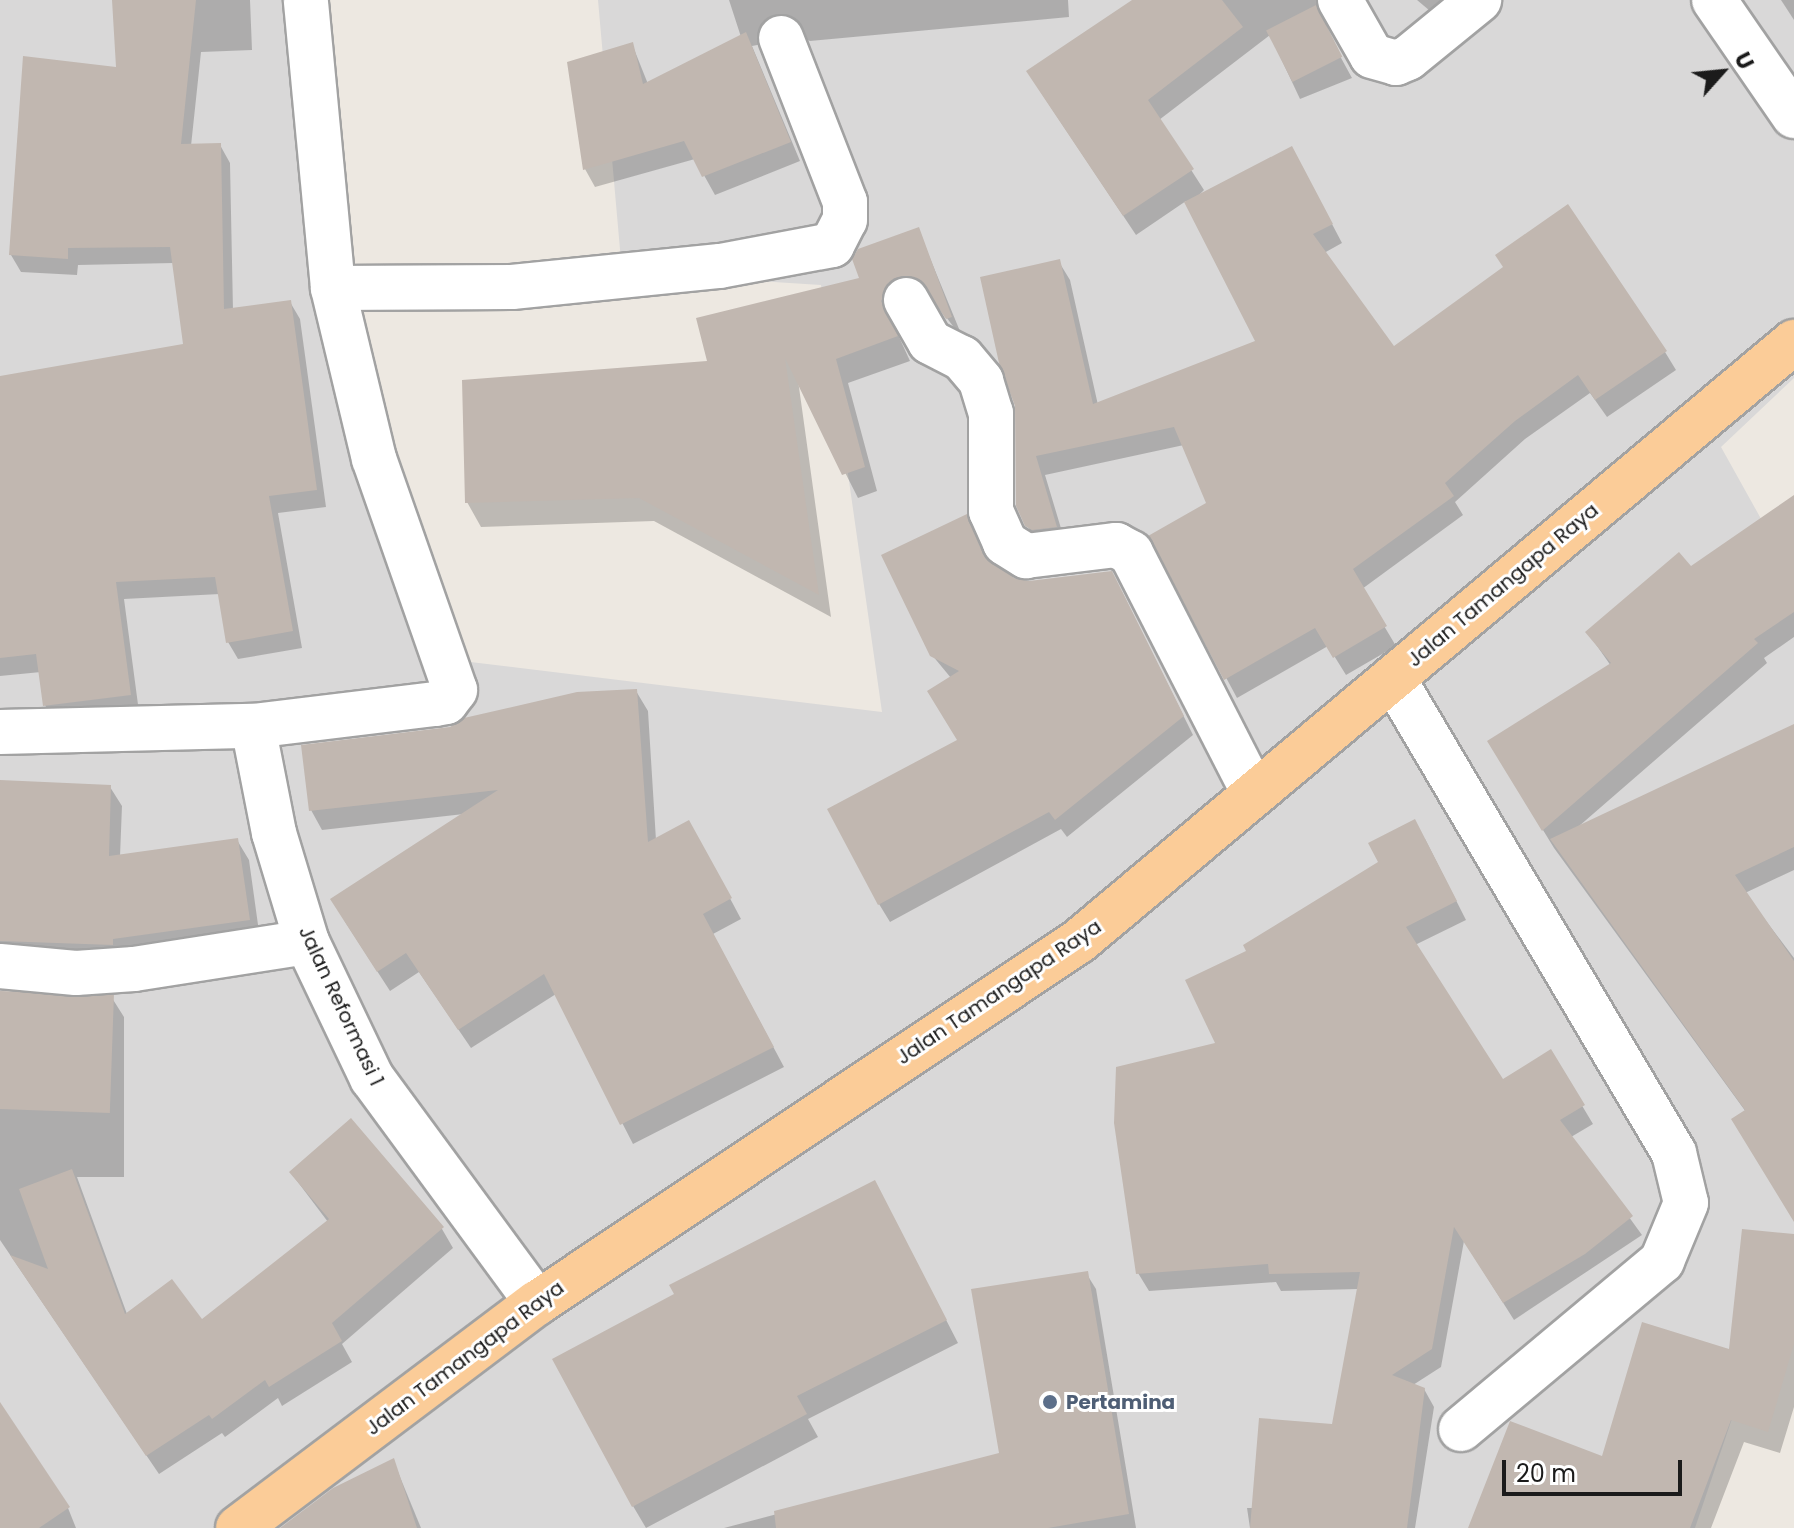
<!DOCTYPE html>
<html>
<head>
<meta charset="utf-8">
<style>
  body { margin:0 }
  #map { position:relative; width:1794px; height:1528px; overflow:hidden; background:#ede8e1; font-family:Poppins,sans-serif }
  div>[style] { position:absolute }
  .residential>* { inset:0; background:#d9d8d8 }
  .shadow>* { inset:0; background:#0003 }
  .building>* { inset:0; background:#c1b7b0; transform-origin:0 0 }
  .roads { filter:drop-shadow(2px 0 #a2a2a2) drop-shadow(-2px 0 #a2a2a2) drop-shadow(0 2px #a2a2a2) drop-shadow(0 -2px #a2a2a2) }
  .minor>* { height:44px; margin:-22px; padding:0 22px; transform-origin:22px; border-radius:22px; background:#fff }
  .primary>* { height:44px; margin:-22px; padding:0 22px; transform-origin:22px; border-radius:22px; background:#fbcc98 }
  .dots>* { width:22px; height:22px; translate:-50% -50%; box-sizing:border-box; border:4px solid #fff; border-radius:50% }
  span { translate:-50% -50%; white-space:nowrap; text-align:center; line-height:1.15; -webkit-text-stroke:6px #fff; paint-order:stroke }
  .street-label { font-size:20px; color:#1b1b1b }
  .service-label { font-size:20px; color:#4e5e75; font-weight:700 }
  .left { translate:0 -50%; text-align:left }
  .north { position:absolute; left:1682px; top:32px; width:80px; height:80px; -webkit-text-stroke:6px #fff; paint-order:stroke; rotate:63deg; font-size:22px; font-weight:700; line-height:32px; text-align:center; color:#1b1b1b }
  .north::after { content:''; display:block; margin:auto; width:28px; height:36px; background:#1b1b1b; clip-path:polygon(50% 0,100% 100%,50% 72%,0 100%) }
  .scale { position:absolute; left:1502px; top:1460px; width:180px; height:36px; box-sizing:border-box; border:4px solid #1b1b1b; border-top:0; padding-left:10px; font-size:24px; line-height:28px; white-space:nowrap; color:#1b1b1b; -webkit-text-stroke:6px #fff; paint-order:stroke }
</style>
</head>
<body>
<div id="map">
  <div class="residential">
    <div style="clip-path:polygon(0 0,312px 0,346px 286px,437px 658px,882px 712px,821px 285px,622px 272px,598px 0,1794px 0,1794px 378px,1721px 447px,1794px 578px,1794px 1235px,1695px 1528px,0 1528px)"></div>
  </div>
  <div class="shadow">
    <div style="clip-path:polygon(114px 0,250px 0,252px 50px,201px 52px,191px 146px,220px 145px,230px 163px,233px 310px,290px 302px,300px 319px,326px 507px,278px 513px,302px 648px,238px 659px,228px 642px,220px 594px,124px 599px,139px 712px,55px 722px,45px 705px,41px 672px,0 676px,0 377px,186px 345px,174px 263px,78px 265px,77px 275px,21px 272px,11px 255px,118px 70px)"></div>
    <div style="clip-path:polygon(729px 0,1068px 0,1069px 17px,810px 41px,799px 37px,752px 46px,800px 161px,715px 195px,695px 159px,595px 187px,585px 169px,632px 44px,648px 84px,741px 37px)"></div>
    <div style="clip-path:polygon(1171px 0,1321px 0,1328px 34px,1352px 78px,1300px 99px,1270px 35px,1159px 120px,1204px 190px,1197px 197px,1302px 167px,1342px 243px,1324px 253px,1393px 349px,1665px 352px,1676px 370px,1607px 417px,1590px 393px,1525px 439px,1455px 502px,1463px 515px,1362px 589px,1396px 646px,1346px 675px,1328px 646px,1237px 698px,1150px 536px,1208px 504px,1184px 445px,1045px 475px,1066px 545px,1038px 544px,1027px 525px,1059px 262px,1070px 280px,1098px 405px,1258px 342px,1186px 201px,1136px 235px,1040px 91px)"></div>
    <div style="clip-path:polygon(1417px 0,1449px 0,1436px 16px)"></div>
    <div style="clip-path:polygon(1781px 0,1794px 0,1794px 20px)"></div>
    <div style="clip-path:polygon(918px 229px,964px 341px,935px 302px,908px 302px,894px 326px,910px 361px,848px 383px,877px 491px,858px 498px,798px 380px,831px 617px,654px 521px,481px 527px,467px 502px,861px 279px)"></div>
    <div style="clip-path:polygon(1794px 514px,1794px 637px,1764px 658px,1767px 663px,1578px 827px,1794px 726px,1794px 870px,1745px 893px,1794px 958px,1794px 1211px,1746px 1112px,1554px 848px,1500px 760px,1611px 666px,1588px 633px,1690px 569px)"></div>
    <div style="clip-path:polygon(966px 517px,986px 559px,1013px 580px,1122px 592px,1193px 735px,1067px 837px,1061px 829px,890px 922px,879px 904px,960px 741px,951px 678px,932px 655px)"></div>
    <div style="clip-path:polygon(636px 691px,648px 711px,656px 840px,700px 842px,741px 919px,713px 934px,784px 1067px,633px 1144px,556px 994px,471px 1048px,419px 972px,390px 991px,344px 920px,464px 814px,322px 830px,311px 810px,451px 729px)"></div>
    <div style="clip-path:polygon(0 782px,110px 787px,122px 806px,120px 857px,237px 840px,249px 860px,260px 939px,0 967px)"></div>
    <div style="clip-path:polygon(1425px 839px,1466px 920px,1415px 945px,1502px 1081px,1550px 1052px,1593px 1124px,1571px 1137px,1642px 1235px,1514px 1320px,1464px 1241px,1441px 1367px,1413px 1385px,1424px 1389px,1434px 1407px,1415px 1528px,1250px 1528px,1247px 1508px,1254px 1508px,1334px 1426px,1359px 1289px,1281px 1291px,1276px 1282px,1149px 1291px,1138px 1273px,1249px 952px)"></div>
    <div style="clip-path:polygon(0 993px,112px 998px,124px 1017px,124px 1177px,77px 1177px,127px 1314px,201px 1322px,328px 1222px,291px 1173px,442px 1229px,453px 1248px,342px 1344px,352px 1362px,282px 1406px,278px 1398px,225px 1437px,222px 1433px,159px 1474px,0 1240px)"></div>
    <div style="clip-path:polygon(887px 1205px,958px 1343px,808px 1419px,818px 1437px,646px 1528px,633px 1506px)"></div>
    <div style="clip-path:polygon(1794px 1236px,1794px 1407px,1780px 1453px,1744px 1442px,1711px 1528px,1470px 1528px,1603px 1459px,1731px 1351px)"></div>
    <div style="clip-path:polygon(1086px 1273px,1096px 1289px,1136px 1528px,724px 1528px,1001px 1455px)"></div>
    <div style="clip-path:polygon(0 1405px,68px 1508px,76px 1528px,0 1528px)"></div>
    <div style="clip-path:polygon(393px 1460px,421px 1528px,319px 1528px)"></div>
  </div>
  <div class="building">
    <div style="clip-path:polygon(112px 0,196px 0,181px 144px,221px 143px,224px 309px,291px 300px,317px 490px,269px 496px,293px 631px,226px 643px,215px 577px,116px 582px,131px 695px,43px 706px,36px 654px,0 658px,0 376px,183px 344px,170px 247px,68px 248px,68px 259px,9px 255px,23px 56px,116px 67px)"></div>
    <div style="clip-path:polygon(1132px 0,1222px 0,1243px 27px,1148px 100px,1194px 169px,1123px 216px,1026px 71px)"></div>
    <div style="left:1316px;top:5px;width:58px;height:56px;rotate:63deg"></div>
    <div style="clip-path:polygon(746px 32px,791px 142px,702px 177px,684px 141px,583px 170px,567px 62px,633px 42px,643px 84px)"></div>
    <div style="clip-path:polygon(1292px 146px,1333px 224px,1313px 234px,1394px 346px,1503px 267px,1495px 255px,1568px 204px,1667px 351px,1595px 400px,1578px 375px,1515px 421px,1445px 483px,1454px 496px,1353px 569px,1387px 626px,1333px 658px,1315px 628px,1224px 680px,1148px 536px,1206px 503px,1174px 427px,1036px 456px,1057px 527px,1032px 530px,1025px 526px,1016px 506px,1015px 406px,999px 363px,980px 277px,1060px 259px,1093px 404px,1255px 341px,1184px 202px)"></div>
    <div style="clip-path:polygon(919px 227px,952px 317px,946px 319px,919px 279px,894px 278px,881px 301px,898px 336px,836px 359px,865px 467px,842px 475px,785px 358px,819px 595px,639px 498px,465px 503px,462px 380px,707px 361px,696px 318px,859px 278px,852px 259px,858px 249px)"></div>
    <div style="clip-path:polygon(1794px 495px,1794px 612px,1754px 639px,1758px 643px,1542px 831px,1487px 741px,1611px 663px,1585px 632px,1679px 552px,1691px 566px)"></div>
    <div style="clip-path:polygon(967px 514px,983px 554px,1014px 578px,1029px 581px,1112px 571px,1184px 716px,1055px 820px,1049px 812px,878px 905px,827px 809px,957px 740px,927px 691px,959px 671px,930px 656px,881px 555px)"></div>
    <div style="clip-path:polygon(637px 689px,648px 842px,689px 820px,732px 898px,703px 914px,774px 1047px,620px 1125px,544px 974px,458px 1030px,406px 953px,377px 972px,330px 899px,498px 790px,309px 811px,301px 745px,450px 727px,464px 718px,577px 692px)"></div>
    <div style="clip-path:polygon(1794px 724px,1794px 847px,1735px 875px,1794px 961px,1794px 1222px,1731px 1119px,1745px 1110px,1550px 839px)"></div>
    <div style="clip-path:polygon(0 780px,111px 785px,109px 856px,238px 838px,250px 920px,113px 939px,113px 945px,0 941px)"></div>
    <div style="clip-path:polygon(1415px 819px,1457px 901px,1406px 927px,1503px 1079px,1551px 1049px,1585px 1105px,1560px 1120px,1633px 1216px,1585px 1254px,1503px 1303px,1454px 1227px,1432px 1349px,1392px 1375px,1425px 1388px,1407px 1528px,1250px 1528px,1259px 1418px,1332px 1424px,1360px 1272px,1269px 1274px,1268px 1264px,1136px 1274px,1114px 1123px,1116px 1067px,1215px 1043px,1185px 980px,1246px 951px,1243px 945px,1378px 862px,1368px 843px)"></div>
    <div style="left:0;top:991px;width:114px;height:118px;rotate:2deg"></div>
    <div style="clip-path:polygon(351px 1118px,444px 1227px,332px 1323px,342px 1341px,269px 1387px,265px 1380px,212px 1419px,209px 1415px,146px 1456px,10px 1255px,48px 1269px,19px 1189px,72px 1169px,125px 1314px,172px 1279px,202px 1319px,329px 1219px,289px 1172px)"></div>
    <div style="clip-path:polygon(875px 1180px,947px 1320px,797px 1396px,807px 1414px,632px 1507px,552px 1359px,674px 1294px,669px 1285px)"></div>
    <div style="clip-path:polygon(1742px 1229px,1794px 1234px,1794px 1344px,1768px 1432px,1731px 1420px,1690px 1528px,1468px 1528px,1510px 1421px,1602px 1456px,1642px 1322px,1729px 1349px)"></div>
    <div style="clip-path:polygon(1088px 1271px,1129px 1514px,1048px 1528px,776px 1528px,774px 1511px,999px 1453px,971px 1289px)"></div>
    <div style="clip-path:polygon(0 1402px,70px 1507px,39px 1528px,0 1528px)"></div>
    <div style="clip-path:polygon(394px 1458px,417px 1528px,280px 1528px,333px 1488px)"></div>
  </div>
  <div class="roads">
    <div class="minor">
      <div style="left:1340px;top:0;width:64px;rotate:60.3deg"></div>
      <div style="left:1372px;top:56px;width:25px;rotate:16deg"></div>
      <div style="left:1396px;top:63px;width:13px;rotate:-23deg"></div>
      <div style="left:1408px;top:58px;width:92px;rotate:-39.2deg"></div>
      <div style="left:1714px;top:0;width:141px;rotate:55.4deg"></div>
      <div style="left:333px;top:288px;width:179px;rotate:-0.3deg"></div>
      <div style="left:512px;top:287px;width:209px;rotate:-5.8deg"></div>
      <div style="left:720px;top:266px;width:114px;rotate:-10.6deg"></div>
      <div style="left:832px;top:245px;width:28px;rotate:-63deg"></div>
      <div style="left:845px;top:220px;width:18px;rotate:-90deg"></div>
      <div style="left:845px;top:202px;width:176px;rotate:-111.3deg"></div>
      <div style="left:906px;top:300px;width:48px;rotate:60.3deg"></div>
      <div style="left:930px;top:342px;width:36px;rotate:27deg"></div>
      <div style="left:962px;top:358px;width:30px;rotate:50deg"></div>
      <div style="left:981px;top:381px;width:34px;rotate:73deg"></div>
      <div style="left:991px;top:413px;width:98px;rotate:90deg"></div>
      <div style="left:991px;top:511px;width:35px;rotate:66deg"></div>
      <div style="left:1005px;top:543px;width:25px;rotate:32deg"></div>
      <div style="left:1026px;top:556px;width:91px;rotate:-7deg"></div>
      <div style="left:1116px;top:545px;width:17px;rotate:28deg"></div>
      <div style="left:1131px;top:553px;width:270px;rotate:62.9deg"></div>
      <div style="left:1393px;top:678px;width:552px;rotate:59.39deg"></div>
      <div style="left:1674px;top:1153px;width:51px;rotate:76.5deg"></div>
      <div style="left:1686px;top:1203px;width:63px;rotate:112.5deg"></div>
      <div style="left:1662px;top:1261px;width:262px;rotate:140.1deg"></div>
      <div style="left:253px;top:726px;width:109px;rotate:78.9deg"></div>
      <div style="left:274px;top:833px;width:114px;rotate:73.2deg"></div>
      <div style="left:307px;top:942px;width:151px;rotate:64.5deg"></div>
      <div style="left:372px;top:1078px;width:279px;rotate:53.7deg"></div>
      <div style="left:0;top:732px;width:253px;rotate:-1.4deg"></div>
      <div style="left:253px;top:726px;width:183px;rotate:-6.9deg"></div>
      <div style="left:435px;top:704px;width:11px;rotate:-10deg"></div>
      <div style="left:446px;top:702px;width:15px;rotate:-53deg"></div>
      <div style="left:455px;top:690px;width:245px;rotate:-109.3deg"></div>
      <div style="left:374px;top:459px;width:176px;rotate:-103.5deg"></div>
      <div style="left:333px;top:288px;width:289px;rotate:-95.4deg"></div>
      <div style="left:0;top:966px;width:76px;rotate:5.3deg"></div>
      <div style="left:76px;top:973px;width:58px;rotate:-3.9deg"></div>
      <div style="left:134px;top:969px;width:175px;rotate:-8.9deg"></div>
    </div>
    <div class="primary">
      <div style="left:238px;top:1528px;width:374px;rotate:-37deg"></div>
      <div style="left:537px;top:1303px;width:652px;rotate:-33.74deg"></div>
      <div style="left:1079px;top:941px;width:933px;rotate:-39.96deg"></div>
    </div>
  </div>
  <div class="dots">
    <div style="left:1050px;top:1402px;background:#5c6f8a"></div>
  </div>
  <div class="street-label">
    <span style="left:1503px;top:585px;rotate:-40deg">Jalan Tamangapa Raya</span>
    <span style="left:999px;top:992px;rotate:-34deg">Jalan Tamangapa Raya</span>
    <span style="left:341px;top:1006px;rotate:65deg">Jalan Reformasi 1</span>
    <span style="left:465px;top:1358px;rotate:-37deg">Jalan Tamangapa Raya</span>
  </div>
  <div class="service-label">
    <span class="left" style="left:1066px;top:1402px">Pertamina</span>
  </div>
  <div class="north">U</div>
  <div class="scale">20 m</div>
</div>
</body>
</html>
